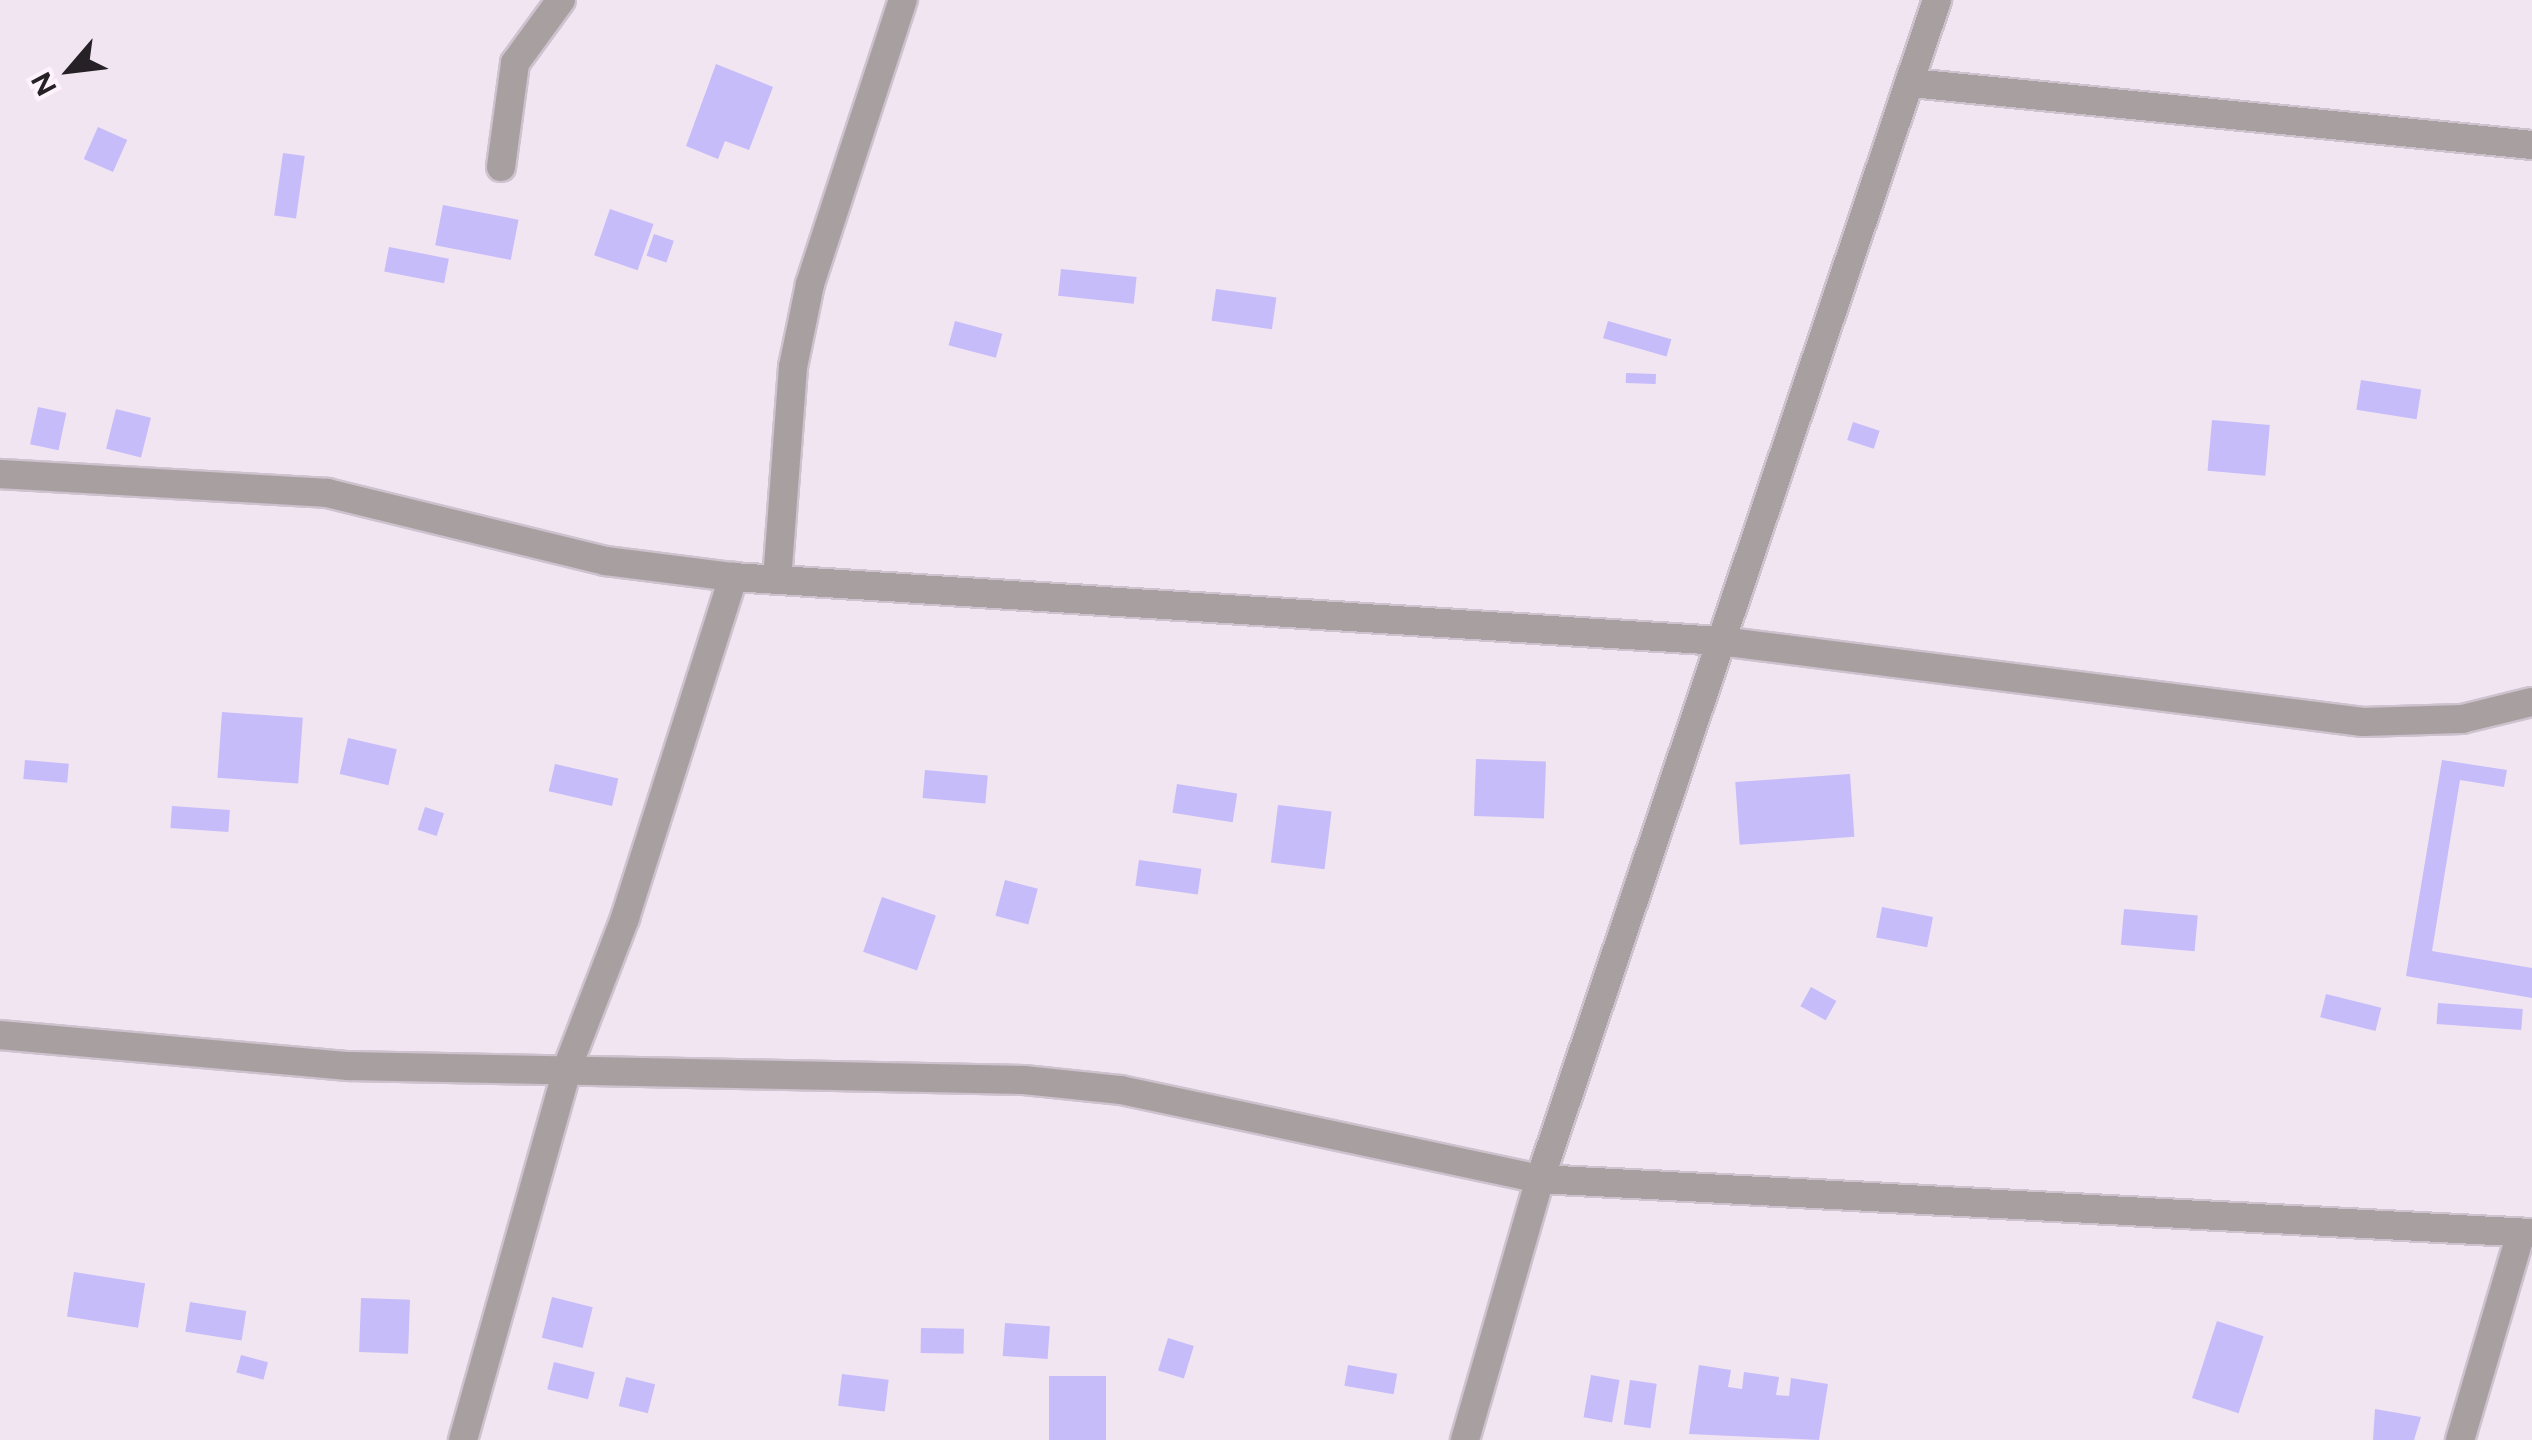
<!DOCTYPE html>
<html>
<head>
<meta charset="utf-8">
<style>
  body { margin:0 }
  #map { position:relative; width:2532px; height:1440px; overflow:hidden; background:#f2e5f2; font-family:Figtree,sans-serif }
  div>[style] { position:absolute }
  .building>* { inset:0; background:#c6bcf9; transform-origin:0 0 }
  .roads { filter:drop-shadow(2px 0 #cdc2cd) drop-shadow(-2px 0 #cdc2cd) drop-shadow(0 2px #cdc2cd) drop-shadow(0 -2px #cdc2cd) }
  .minor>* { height:28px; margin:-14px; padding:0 14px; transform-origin:14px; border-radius:14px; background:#a89fa1 }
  span { translate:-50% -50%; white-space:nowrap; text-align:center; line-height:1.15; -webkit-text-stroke:10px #fef3fd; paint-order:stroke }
  .north { position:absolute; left:20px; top:20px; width:100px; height:100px; -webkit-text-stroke:8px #fef3fd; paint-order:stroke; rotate:242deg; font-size:28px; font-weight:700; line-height:40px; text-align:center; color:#262126 }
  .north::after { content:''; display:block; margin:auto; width:35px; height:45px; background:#262126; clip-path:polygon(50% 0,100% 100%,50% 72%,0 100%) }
</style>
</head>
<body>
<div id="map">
  <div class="building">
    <div style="clip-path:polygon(716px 64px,773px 87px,749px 150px,725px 141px,718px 159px,686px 146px)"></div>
    <div style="left:98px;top:127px;width:32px;height:35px;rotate:24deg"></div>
    <div style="left:283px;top:153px;width:22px;height:63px;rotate:8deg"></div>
    <div style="left:443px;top:205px;width:77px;height:41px;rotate:11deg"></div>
    <div style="left:610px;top:209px;width:46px;height:49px;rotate:19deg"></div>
    <div style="left:654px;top:234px;width:21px;height:23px;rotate:19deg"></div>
    <div style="left:389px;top:247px;width:61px;height:25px;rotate:11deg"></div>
    <div style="left:1061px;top:269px;width:76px;height:27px;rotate:6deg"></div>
    <div style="left:1216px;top:289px;width:61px;height:32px;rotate:8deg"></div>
    <div style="left:955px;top:321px;width:49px;height:25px;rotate:15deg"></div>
    <div style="left:1608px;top:321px;width:66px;height:18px;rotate:16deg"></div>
    <div style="left:1626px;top:373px;width:30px;height:10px;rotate:2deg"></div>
    <div style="left:2361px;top:380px;width:61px;height:30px;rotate:9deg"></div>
    <div style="left:38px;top:407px;width:29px;height:38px;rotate:12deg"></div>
    <div style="left:116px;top:409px;width:36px;height:41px;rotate:14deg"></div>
    <div style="left:2212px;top:420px;width:58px;height:51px;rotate:5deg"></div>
    <div style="left:1853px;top:422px;width:28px;height:19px;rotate:18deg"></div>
    <div style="left:222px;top:712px;width:81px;height:66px;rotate:4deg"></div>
    <div style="left:348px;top:738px;width:50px;height:37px;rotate:13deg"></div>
    <div style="left:1476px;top:759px;width:70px;height:57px;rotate:2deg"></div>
    <div style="left:25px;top:760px;width:44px;height:19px;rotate:5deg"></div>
    <div style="clip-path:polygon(2442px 760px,2507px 770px,2504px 787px,2460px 780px,2432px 951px,2532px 968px,2532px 998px,2406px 976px)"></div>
    <div style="left:555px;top:764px;width:65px;height:28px;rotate:13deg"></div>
    <div style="left:925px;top:770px;width:63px;height:28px;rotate:5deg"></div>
    <div style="left:1850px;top:774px;width:63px;height:115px;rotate:86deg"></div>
    <div style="left:1177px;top:784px;width:61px;height:29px;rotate:9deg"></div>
    <div style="left:1278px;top:805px;width:54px;height:58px;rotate:7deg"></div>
    <div style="left:172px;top:806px;width:58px;height:22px;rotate:4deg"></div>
    <div style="left:425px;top:807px;width:20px;height:24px;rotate:18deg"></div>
    <div style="left:1139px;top:860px;width:63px;height:26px;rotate:8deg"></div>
    <div style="left:1005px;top:880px;width:34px;height:37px;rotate:15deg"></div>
    <div style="left:882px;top:897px;width:57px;height:58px;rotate:19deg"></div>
    <div style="left:1882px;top:907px;width:52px;height:31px;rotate:11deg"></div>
    <div style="left:2124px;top:909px;width:74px;height:36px;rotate:5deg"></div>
    <div style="left:1811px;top:987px;width:29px;height:22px;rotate:29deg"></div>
    <div style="left:2326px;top:994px;width:57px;height:24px;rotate:14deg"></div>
    <div style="left:2438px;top:1003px;width:85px;height:21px;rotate:4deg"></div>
    <div style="left:74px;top:1272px;width:72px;height:45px;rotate:9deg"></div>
    <div style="left:552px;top:1297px;width:42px;height:42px;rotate:14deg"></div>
    <div style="left:361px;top:1298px;width:49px;height:54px;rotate:2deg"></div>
    <div style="left:190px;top:1302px;width:57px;height:30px;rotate:9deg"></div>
    <div style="left:2217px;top:1321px;width:49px;height:81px;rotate:18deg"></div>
    <div style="left:1005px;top:1323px;width:45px;height:33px;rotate:4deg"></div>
    <div style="left:921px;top:1328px;width:43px;height:25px;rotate:1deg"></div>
    <div style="left:1168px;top:1338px;width:27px;height:34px;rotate:17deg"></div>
    <div style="left:241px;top:1355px;width:28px;height:18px;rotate:15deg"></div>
    <div style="left:554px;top:1362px;width:42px;height:28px;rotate:14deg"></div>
    <div style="left:1348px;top:1365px;width:50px;height:21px;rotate:10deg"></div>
    <div style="clip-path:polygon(1699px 1365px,1731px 1370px,1728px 1387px,1742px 1389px,1744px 1372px,1779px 1377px,1776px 1395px,1789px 1396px,1791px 1378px,1828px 1384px,1819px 1440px,1689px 1434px)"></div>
    <div style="left:842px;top:1374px;width:47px;height:32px;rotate:7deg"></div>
    <div style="left:1591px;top:1375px;width:29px;height:43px;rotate:10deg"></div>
    <div style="left:1049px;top:1376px;width:57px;height:64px"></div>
    <div style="left:626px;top:1377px;width:30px;height:30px;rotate:14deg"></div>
    <div style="left:1630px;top:1380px;width:27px;height:45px;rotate:8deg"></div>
    <div style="clip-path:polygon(2375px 1409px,2421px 1417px,2414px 1440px,2373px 1440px)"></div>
  </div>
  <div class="roads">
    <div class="minor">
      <div style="left:1912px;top:83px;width:623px;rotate:5.71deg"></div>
      <div style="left:501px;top:167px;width:105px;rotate:-82.3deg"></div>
      <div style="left:515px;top:63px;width:78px;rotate:-53.9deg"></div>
      <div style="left:0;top:474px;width:328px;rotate:3.3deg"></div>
      <div style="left:327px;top:493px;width:287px;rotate:13.7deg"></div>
      <div style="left:606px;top:561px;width:128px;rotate:7.2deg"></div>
      <div style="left:733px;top:577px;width:989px;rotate:3.71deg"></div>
      <div style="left:1720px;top:641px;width:648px;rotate:7.18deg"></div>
      <div style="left:2363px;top:722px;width:99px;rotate:-1.7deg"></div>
      <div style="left:2462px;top:719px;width:72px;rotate:-13.7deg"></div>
      <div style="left:777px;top:580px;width:214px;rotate:-85.7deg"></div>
      <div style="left:793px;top:367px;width:85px;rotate:-78.4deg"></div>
      <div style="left:810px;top:284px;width:299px;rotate:-71.9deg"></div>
      <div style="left:0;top:1035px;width:350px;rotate:5.1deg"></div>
      <div style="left:349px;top:1066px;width:675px;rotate:1.19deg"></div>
      <div style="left:1024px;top:1080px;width:98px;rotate:5.9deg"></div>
      <div style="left:1121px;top:1090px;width:428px;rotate:12deg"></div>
      <div style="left:1540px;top:1179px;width:993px;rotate:3.12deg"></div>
      <div style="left:463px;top:1440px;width:388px;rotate:-74.3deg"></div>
      <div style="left:568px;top:1066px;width:159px;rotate:-68.9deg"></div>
      <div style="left:625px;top:918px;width:358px;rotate:-72.4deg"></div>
      <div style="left:1465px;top:1440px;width:272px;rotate:-74deg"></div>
      <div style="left:1540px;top:1179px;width:1244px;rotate:-71.39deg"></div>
      <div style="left:2460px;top:1440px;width:216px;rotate:-73.6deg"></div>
    </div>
  </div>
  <div class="north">N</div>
</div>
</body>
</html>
